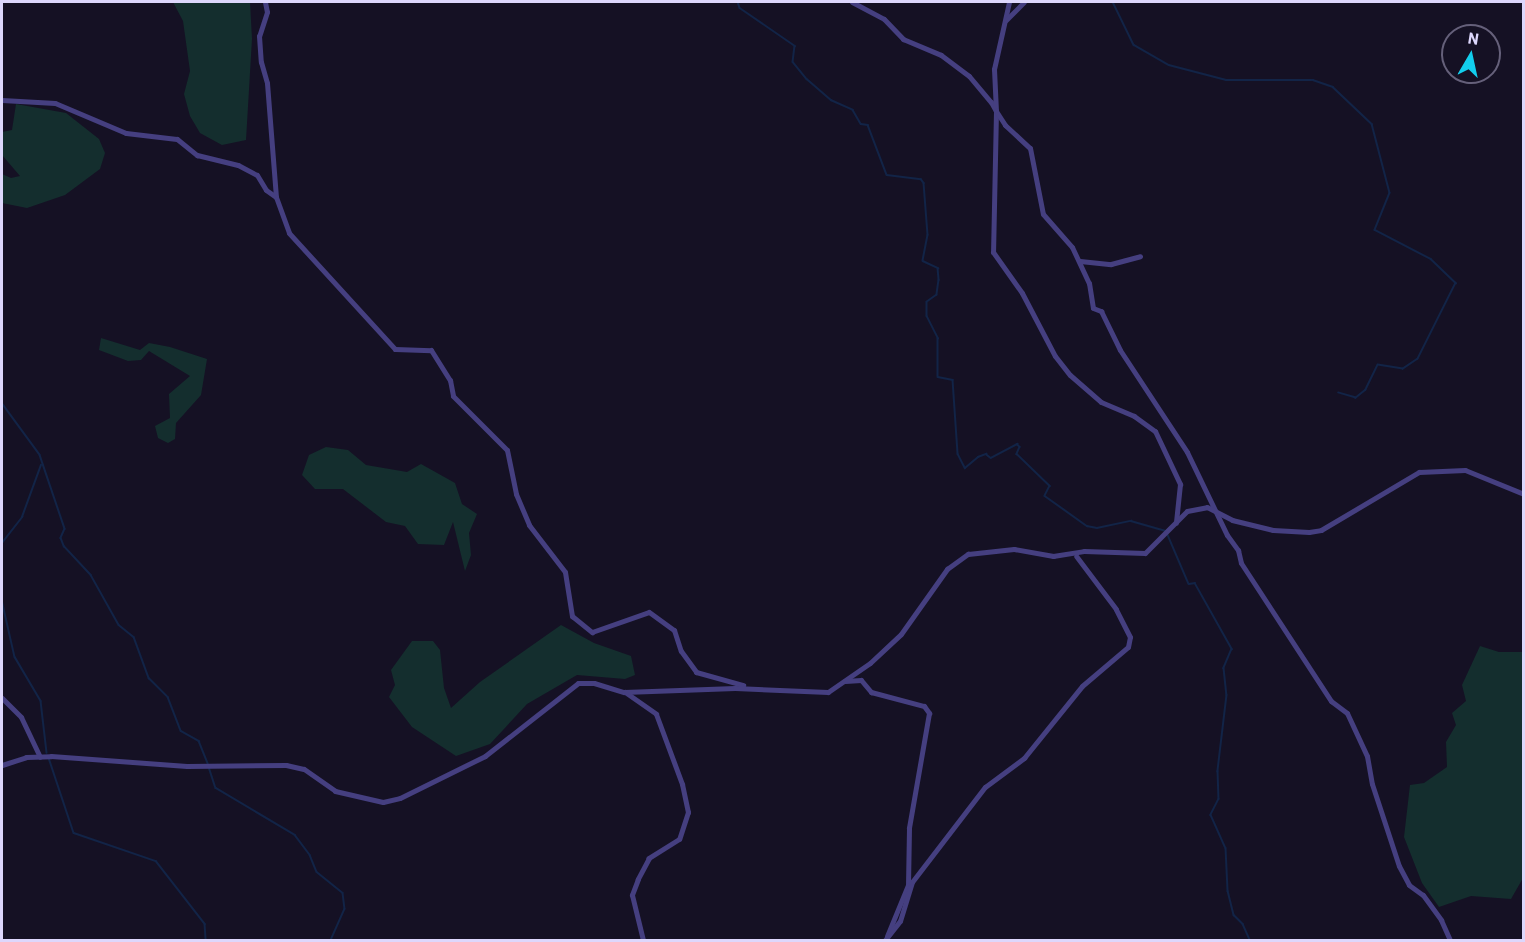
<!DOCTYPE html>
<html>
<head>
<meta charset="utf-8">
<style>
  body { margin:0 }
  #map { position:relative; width:1525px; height:942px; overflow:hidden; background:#151124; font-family:Barlow,sans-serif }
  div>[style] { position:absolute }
  .green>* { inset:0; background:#142e2e }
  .stream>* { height:1.5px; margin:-0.75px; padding:0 0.75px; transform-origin:0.75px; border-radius:0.75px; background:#122447 }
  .street>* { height:5px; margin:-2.5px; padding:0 2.5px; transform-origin:2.5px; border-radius:2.5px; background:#453f80 }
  span { translate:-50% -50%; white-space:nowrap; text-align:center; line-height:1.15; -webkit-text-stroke:6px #151124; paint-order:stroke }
  .frame { position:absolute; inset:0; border:3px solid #ddd7fc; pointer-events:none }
  .north { position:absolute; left:1441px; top:24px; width:60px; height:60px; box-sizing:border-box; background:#151124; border:2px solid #65607a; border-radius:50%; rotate:9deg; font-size:16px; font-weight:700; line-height:24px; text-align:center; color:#ddd7fc }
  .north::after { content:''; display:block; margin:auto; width:21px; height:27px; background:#12ceed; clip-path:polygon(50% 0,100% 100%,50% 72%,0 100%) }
</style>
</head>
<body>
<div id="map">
  <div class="green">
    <div style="clip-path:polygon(173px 2px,250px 2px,252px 39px,246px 140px,222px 145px,200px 133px,190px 116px,184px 94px,190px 71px,183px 21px)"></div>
    <div style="clip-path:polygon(16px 104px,66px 113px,99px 139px,105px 153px,100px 169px,65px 195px,27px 208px,2px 203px,2px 174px,11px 178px,20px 176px,2px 155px,2px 132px,12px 130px)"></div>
    <div style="clip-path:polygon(101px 338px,140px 350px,149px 343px,170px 347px,207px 359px,201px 395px,176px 423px,175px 439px,168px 443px,158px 438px,155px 426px,170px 418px,169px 394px,190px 376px,149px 351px,141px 360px,128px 361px,99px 350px)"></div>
    <div style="clip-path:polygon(326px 447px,348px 450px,366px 465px,407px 472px,421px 464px,455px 483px,462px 504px,477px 514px,469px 533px,471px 555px,465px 571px,453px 522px,444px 545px,418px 544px,405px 526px,386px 522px,343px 489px,315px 489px,302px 475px,309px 455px)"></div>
    <div style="clip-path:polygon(561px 625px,594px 643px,631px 656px,635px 675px,625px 679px,577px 675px,527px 704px,490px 744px,456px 756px,412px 727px,389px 697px,395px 685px,391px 670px,412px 641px,433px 641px,440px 650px,444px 688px,451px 708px,480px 682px)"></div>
    <div style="clip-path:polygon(1480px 646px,1499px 652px,1523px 652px,1523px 878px,1511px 899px,1471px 896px,1439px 907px,1422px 883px,1404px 837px,1410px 785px,1424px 783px,1447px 767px,1446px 742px,1456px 725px,1452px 713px,1466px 701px,1462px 685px)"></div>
  </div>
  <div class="stream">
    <div style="left:738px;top:2px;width:6px;rotate:72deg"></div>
    <div style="left:740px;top:8px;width:67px;rotate:34.6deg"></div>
    <div style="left:795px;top:46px;width:16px;rotate:97deg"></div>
    <div style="left:793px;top:62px;width:22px;rotate:51deg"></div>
    <div style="left:807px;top:79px;width:32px;rotate:41deg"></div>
    <div style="left:831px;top:100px;width:24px;rotate:24deg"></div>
    <div style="left:853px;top:110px;width:16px;rotate:60deg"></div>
    <div style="left:861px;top:124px;width:7px;rotate:8deg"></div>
    <div style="left:868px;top:125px;width:53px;rotate:69.2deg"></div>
    <div style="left:887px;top:175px;width:34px;rotate:7deg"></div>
    <div style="left:921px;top:179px;width:5px;rotate:53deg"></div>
    <div style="left:924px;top:183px;width:52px;rotate:85.6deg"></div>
    <div style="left:928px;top:235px;width:26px;rotate:101deg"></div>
    <div style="left:923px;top:261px;width:17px;rotate:25deg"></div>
    <div style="left:938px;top:268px;width:12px;rotate:85deg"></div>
    <div style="left:939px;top:280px;width:15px;rotate:98deg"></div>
    <div style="left:937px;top:295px;width:12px;rotate:145deg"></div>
    <div style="left:927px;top:302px;width:14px;rotate:90deg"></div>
    <div style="left:927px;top:316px;width:25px;rotate:63deg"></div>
    <div style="left:938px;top:338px;width:39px;rotate:90deg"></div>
    <div style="left:938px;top:377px;width:15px;rotate:11deg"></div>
    <div style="left:953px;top:380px;width:74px;rotate:86.1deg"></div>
    <div style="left:958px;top:454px;width:16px;rotate:63deg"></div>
    <div style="left:965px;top:468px;width:17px;rotate:-40deg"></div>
    <div style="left:978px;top:457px;width:9px;rotate:-21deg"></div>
    <div style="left:986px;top:454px;width:6px;rotate:39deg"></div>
    <div style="left:991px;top:458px;width:30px;rotate:-28deg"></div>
    <div style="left:1017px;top:444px;width:4px;rotate:45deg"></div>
    <div style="left:1020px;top:447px;width:8px;rotate:113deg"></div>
    <div style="left:1017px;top:454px;width:46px;rotate:44.1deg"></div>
    <div style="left:1050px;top:486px;width:11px;rotate:117deg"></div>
    <div style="left:1045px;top:496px;width:52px;rotate:35.5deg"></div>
    <div style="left:1087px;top:526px;width:10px;rotate:11deg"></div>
    <div style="left:1097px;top:528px;width:35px;rotate:-12deg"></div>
    <div style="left:1131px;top:521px;width:35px;rotate:16deg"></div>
    <div style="left:1113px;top:2px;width:48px;rotate:64deg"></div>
    <div style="left:1134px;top:45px;width:40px;rotate:29.7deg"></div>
    <div style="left:1169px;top:65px;width:59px;rotate:14.7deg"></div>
    <div style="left:1226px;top:80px;width:87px"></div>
    <div style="left:1313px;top:80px;width:21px;rotate:19deg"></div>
    <div style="left:1333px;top:87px;width:54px;rotate:43.5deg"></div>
    <div style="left:1372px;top:124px;width:71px;rotate:75.4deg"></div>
    <div style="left:1390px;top:193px;width:40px;rotate:112deg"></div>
    <div style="left:1375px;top:230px;width:63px;rotate:27.4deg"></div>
    <div style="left:1431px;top:259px;width:35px;rotate:44deg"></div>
    <div style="left:1456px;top:283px;width:85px;rotate:116.6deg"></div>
    <div style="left:1418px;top:359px;width:18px;rotate:146deg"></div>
    <div style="left:1403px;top:369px;width:25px;rotate:-171deg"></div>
    <div style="left:1378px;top:365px;width:28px;rotate:116deg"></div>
    <div style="left:1366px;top:390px;width:13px;rotate:141deg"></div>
    <div style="left:1356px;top:398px;width:18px;rotate:-164deg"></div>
    <div style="left:2px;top:403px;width:64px;rotate:53.8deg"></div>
    <div style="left:40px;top:455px;width:78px;rotate:71.3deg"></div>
    <div style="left:65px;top:529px;width:10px;rotate:114deg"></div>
    <div style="left:61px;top:538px;width:9px;rotate:69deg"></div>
    <div style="left:64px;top:546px;width:40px;rotate:47deg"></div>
    <div style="left:91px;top:575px;width:57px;rotate:60.8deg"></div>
    <div style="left:119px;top:625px;width:19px;rotate:39deg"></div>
    <div style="left:134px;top:637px;width:44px;rotate:69.9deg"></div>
    <div style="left:149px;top:678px;width:27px;rotate:45deg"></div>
    <div style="left:168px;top:697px;width:36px;rotate:69deg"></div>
    <div style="left:181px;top:731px;width:21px;rotate:29deg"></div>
    <div style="left:199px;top:741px;width:24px;rotate:68deg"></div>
    <div style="left:1168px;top:535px;width:53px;rotate:66.8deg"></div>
    <div style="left:1189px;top:584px;width:6px;rotate:-9deg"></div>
    <div style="left:1195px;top:583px;width:76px;rotate:60.7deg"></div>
    <div style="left:1232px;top:649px;width:21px;rotate:113deg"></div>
    <div style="left:1224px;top:668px;width:27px;rotate:84deg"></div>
    <div style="left:1227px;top:695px;width:77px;rotate:96.8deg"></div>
    <div style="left:1218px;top:771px;width:28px;rotate:88deg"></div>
    <div style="left:1219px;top:799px;width:18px;rotate:117deg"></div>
    <div style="left:1211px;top:815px;width:36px;rotate:66deg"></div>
    <div style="left:1226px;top:848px;width:43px;rotate:87.3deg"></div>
    <div style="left:1228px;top:891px;width:25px;rotate:76deg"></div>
    <div style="left:1234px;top:915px;width:13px;rotate:45deg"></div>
    <div style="left:1243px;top:924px;width:17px;rotate:66deg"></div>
    <div style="left:2px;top:543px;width:33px;rotate:-52deg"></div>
    <div style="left:22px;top:517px;width:55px;rotate:-69.9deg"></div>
    <div style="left:2px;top:600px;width:58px;rotate:77.2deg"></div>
    <div style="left:15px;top:657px;width:51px;rotate:59.4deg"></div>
    <div style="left:41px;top:701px;width:52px;rotate:83.4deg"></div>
    <div style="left:49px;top:758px;width:79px;rotate:71.6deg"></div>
    <div style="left:74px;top:833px;width:87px;rotate:18.9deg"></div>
    <div style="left:156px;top:861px;width:80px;rotate:52.1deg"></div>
    <div style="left:205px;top:924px;width:16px;rotate:86deg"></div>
    <div style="left:209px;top:767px;width:22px;rotate:72deg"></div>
    <div style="left:216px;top:788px;width:92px;rotate:30.7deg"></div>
    <div style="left:295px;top:835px;width:25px;rotate:53deg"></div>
    <div style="left:310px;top:855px;width:18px;rotate:68deg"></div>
    <div style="left:317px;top:872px;width:33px;rotate:39deg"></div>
    <div style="left:343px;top:893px;width:16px;rotate:83deg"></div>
    <div style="left:345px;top:909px;width:34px;rotate:114deg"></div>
  </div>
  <div class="street">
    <div style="left:265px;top:2px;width:10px;rotate:79deg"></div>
    <div style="left:267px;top:12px;width:25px;rotate:108deg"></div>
    <div style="left:259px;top:36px;width:26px;rotate:86deg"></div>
    <div style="left:261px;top:62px;width:22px;rotate:74deg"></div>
    <div style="left:267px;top:83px;width:114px;rotate:85.5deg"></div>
    <div style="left:276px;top:197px;width:38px;rotate:70deg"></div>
    <div style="left:289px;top:233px;width:157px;rotate:47.6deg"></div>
    <div style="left:395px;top:349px;width:36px;rotate:2deg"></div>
    <div style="left:431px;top:350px;width:36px;rotate:58deg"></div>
    <div style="left:450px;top:380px;width:16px;rotate:79deg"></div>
    <div style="left:453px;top:396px;width:76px;rotate:45deg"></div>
    <div style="left:507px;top:450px;width:45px;rotate:78.4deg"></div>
    <div style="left:516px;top:494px;width:34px;rotate:67deg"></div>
    <div style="left:529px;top:525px;width:59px;rotate:52.5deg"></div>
    <div style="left:565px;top:572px;width:45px;rotate:81deg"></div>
    <div style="left:572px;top:616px;width:26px;rotate:39deg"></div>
    <div style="left:592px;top:632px;width:60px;rotate:-19.3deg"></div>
    <div style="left:649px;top:612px;width:31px;rotate:36deg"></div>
    <div style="left:674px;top:630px;width:22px;rotate:72deg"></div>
    <div style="left:681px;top:651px;width:26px;rotate:54deg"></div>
    <div style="left:696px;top:672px;width:49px;rotate:15.5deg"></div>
    <div style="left:852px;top:2px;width:36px;rotate:28deg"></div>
    <div style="left:884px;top:19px;width:28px;rotate:46deg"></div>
    <div style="left:903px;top:39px;width:41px;rotate:22.8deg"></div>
    <div style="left:941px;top:55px;width:35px;rotate:37deg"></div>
    <div style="left:969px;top:76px;width:34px;rotate:50deg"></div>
    <div style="left:991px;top:102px;width:10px;rotate:61deg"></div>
    <div style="left:996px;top:111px;width:141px;rotate:91.2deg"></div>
    <div style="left:993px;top:252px;width:50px;rotate:54.7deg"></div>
    <div style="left:1022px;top:293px;width:71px;rotate:62.4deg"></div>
    <div style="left:1055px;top:356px;width:24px;rotate:52deg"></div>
    <div style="left:1070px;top:375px;width:41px;rotate:41.1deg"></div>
    <div style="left:1101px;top:402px;width:36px;rotate:23deg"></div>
    <div style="left:1134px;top:416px;width:26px;rotate:36deg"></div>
    <div style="left:1155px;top:431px;width:59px;rotate:64.7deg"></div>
    <div style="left:1180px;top:484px;width:39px;rotate:96deg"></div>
    <div style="left:1009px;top:2px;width:69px;rotate:102.6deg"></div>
    <div style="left:994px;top:69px;width:42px;rotate:87.3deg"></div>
    <div style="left:996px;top:111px;width:17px;rotate:57deg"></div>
    <div style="left:1005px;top:125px;width:34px;rotate:43deg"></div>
    <div style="left:1030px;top:148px;width:67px;rotate:78.9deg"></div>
    <div style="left:1043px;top:214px;width:44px;rotate:48.7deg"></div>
    <div style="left:1072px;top:247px;width:40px;rotate:65deg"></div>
    <div style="left:1089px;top:283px;width:25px;rotate:81deg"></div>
    <div style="left:1093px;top:308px;width:9px;rotate:21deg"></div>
    <div style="left:1101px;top:311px;width:43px;rotate:64deg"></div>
    <div style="left:1120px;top:350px;width:122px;rotate:56.7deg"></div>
    <div style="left:1187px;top:452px;width:92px;rotate:64.3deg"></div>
    <div style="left:1227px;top:535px;width:19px;rotate:54deg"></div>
    <div style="left:1238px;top:550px;width:13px;rotate:77deg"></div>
    <div style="left:1241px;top:563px;width:165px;rotate:56.9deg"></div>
    <div style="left:1331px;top:701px;width:20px;rotate:37deg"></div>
    <div style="left:1347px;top:713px;width:47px;rotate:65.1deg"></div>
    <div style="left:1367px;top:756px;width:28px;rotate:80deg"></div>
    <div style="left:1372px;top:784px;width:86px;rotate:71.8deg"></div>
    <div style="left:1399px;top:866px;width:21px;rotate:62deg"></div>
    <div style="left:1409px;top:885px;width:17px;rotate:36deg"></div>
    <div style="left:1423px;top:895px;width:31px;rotate:54deg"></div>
    <div style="left:1441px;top:920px;width:22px;rotate:66deg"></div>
    <div style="left:1006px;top:20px;width:25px;rotate:-45deg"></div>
    <div style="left:2px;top:100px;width:53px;rotate:3.2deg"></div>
    <div style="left:55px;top:103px;width:77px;rotate:22.9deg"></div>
    <div style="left:126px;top:133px;width:51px;rotate:6.7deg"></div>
    <div style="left:177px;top:139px;width:26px;rotate:39deg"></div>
    <div style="left:197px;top:155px;width:42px;rotate:13.7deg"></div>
    <div style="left:238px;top:165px;width:21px;rotate:28deg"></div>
    <div style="left:257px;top:175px;width:17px;rotate:59deg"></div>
    <div style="left:266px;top:190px;width:12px;rotate:35deg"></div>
    <div style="left:1080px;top:261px;width:31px;rotate:6deg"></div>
    <div style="left:1111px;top:264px;width:30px;rotate:-15deg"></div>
    <div style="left:845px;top:681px;width:16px;rotate:-4deg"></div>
    <div style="left:861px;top:680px;width:16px;rotate:50deg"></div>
    <div style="left:871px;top:692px;width:55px;rotate:14.8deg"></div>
    <div style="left:924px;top:706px;width:9px;rotate:54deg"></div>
    <div style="left:929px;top:713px;width:117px;rotate:99.9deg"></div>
    <div style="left:909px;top:828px;width:57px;rotate:91deg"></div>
    <div style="left:908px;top:885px;width:55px;rotate:112.4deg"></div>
    <div style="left:625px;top:692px;width:38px;rotate:35deg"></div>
    <div style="left:656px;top:714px;width:75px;rotate:69.6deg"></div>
    <div style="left:682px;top:784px;width:29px;rotate:78deg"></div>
    <div style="left:688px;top:812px;width:28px;rotate:108deg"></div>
    <div style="left:679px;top:839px;width:36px;rotate:148deg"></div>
    <div style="left:649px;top:858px;width:24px;rotate:118deg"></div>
    <div style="left:638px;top:879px;width:17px;rotate:111deg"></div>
    <div style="left:632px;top:895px;width:46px;rotate:76.3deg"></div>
    <div style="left:2px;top:698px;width:27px;rotate:45deg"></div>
    <div style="left:21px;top:717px;width:44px;rotate:64.6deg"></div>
    <div style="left:2px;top:765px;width:25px;rotate:-18deg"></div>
    <div style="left:26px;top:757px;width:25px;rotate:-2deg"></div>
    <div style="left:51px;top:756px;width:136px;rotate:4.2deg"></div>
    <div style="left:187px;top:766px;width:99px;rotate:-0.6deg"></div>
    <div style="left:286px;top:765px;width:18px;rotate:13deg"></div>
    <div style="left:304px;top:769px;width:38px;rotate:35deg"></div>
    <div style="left:335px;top:791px;width:49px;rotate:12.9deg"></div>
    <div style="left:383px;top:802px;width:17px;rotate:-13deg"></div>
    <div style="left:400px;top:798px;width:95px;rotate:-26.3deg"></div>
    <div style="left:485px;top:756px;width:118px;rotate:-38.1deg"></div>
    <div style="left:578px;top:683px;width:16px"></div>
    <div style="left:594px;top:683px;width:31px;rotate:17deg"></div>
    <div style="left:624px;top:692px;width:111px;rotate:-2.1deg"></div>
    <div style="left:735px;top:688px;width:93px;rotate:2.5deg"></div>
    <div style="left:828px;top:692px;width:51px;rotate:-34.6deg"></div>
    <div style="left:870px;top:663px;width:42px;rotate:-43.1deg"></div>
    <div style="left:901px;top:634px;width:80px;rotate:-54.7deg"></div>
    <div style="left:947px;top:569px;width:26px;rotate:-36deg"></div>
    <div style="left:968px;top:554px;width:46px;rotate:-6.2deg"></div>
    <div style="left:1014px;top:549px;width:40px;rotate:10deg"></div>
    <div style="left:1053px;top:556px;width:31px;rotate:-9deg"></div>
    <div style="left:1084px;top:551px;width:61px;rotate:1.9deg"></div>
    <div style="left:1145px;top:553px;width:59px;rotate:-45deg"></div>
    <div style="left:1187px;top:511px;width:20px;rotate:-11deg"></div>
    <div style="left:1207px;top:507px;width:28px;rotate:27deg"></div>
    <div style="left:1232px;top:520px;width:42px;rotate:13.7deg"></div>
    <div style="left:1273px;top:530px;width:36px;rotate:3deg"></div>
    <div style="left:1309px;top:532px;width:12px;rotate:-9deg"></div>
    <div style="left:1321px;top:530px;width:114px;rotate:-30.6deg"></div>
    <div style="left:1419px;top:472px;width:46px;rotate:-2.5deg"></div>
    <div style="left:1465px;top:470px;width:64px;rotate:22.1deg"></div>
    <div style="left:885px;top:940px;width:24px;rotate:-52deg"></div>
    <div style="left:900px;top:921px;width:41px;rotate:-72.9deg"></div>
    <div style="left:912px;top:882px;width:120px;rotate:-52.5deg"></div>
    <div style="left:985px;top:787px;width:49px;rotate:-36.6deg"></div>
    <div style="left:1024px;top:758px;width:92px;rotate:-51.1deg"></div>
    <div style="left:1082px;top:686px;width:60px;rotate:-40.3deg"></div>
    <div style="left:1128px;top:647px;width:10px;rotate:-79deg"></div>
    <div style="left:1130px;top:637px;width:31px;rotate:-117deg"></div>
    <div style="left:1116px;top:609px;width:66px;rotate:-127deg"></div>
  </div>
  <div class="frame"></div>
  <div class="north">N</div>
</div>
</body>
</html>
